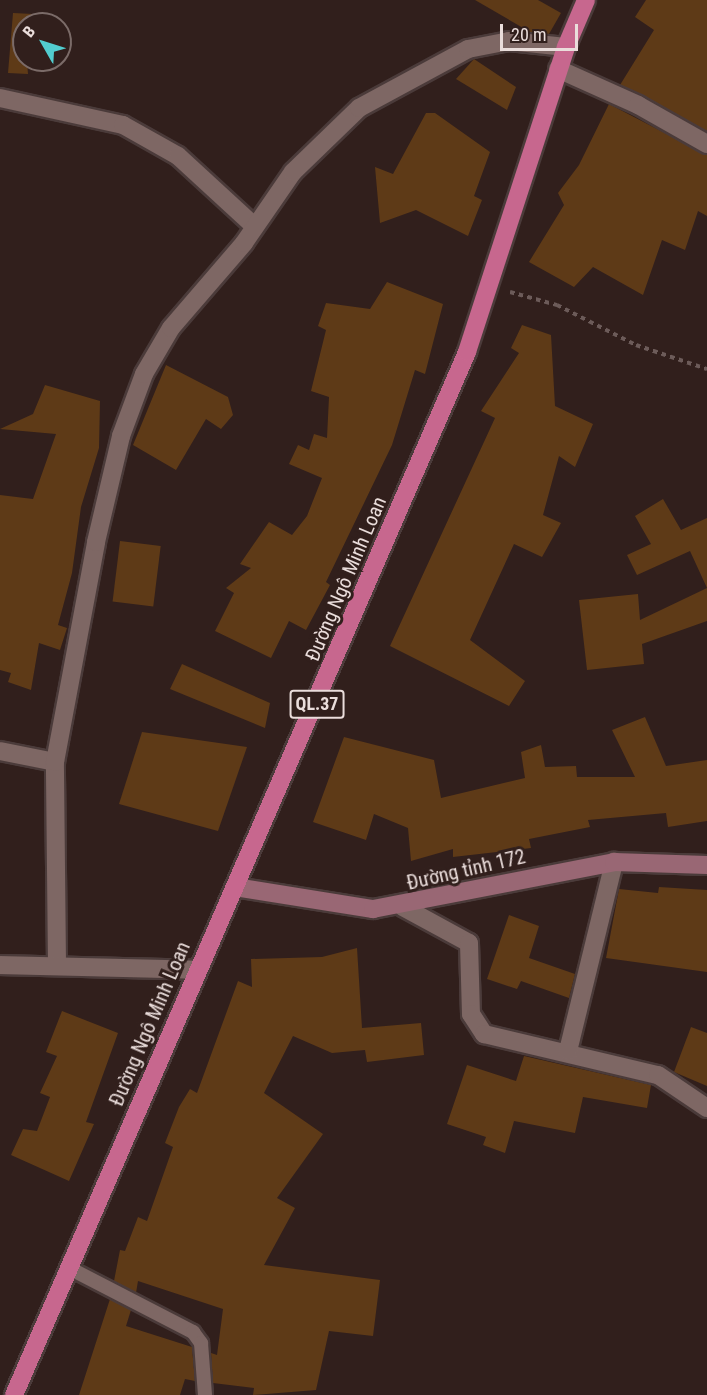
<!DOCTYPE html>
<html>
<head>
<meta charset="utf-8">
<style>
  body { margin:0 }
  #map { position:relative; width:707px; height:1395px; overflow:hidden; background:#311f1c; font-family:"Roboto Condensed",sans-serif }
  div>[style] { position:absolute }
  .building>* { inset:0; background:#5e3a17; transform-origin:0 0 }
  .path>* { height:4px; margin-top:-2px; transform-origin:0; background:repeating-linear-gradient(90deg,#6c5b59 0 4.5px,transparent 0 9px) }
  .roads { filter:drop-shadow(2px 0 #4b3b3a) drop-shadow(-2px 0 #4b3b3a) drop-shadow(0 2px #4b3b3a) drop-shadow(0 -2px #4b3b3a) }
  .service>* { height:14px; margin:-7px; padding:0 7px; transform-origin:7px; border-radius:7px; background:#7e6764 }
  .minor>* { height:18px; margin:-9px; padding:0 9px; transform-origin:9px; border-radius:9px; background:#7e6764 }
  .secondary>* { height:18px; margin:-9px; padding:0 9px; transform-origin:9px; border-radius:9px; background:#996774 }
  .trunk>* { height:18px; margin:-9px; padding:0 9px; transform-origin:9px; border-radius:9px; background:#c7678e }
  span { translate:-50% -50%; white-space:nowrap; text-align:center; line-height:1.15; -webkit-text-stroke:6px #311f1c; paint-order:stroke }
  .shield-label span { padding:2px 4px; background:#311f1c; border:2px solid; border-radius:4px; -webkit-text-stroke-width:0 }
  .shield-label { font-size:18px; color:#eadddb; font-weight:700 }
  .street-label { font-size:20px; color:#eadddb }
  .north { position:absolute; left:12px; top:12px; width:60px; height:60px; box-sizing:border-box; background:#311f1c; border:2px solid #7b6b68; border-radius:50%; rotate:309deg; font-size:16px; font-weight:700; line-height:24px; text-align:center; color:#eadddb }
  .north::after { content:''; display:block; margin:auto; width:21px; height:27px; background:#52cdcf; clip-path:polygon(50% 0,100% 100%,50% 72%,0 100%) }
  .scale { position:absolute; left:500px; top:24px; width:78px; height:27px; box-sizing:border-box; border:3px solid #eadddb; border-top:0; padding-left:8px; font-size:18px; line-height:21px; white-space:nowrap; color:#eadddb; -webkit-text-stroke:4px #311f1c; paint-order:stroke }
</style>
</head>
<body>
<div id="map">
  <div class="building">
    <div style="clip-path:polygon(475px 0,538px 0,561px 13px,549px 34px,530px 32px)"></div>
    <div style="clip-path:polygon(646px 0,707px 0,707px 131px,620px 85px,654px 30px,635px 17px)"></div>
    <div style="clip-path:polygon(13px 13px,33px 14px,32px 24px,24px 24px,28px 74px,8px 73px)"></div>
    <div style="clip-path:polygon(474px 59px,516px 87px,507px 110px,456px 79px)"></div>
    <div style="clip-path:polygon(609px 104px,707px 155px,707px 216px,698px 211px,685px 250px,662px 240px,643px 295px,593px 267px,574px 287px,529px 262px,564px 205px,558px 193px,579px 165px)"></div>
    <div style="clip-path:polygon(426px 113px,435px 113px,490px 152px,474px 196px,482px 200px,468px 236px,416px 210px,380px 223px,375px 167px,393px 174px)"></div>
    <div style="clip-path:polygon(387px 282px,443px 304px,425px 374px,415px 370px,392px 445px,326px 582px,330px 585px,306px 630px,289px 621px,271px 658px,215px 631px,234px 593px,226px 588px,251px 568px,240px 564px,269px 522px,292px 535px,307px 516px,322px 478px,289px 464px,298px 445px,309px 450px,314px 434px,327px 438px,329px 397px,311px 391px,326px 330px,318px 326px,326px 303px,370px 309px)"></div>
    <div style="clip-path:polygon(522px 325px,551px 335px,555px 406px,593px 424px,575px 467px,559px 456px,543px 515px,561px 523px,542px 557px,514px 544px,470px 640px,525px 681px,509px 706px,390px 646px,495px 418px,481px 411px,519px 353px,511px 348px)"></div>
    <div style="clip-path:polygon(166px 365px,228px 397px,233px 415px,221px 429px,206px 419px,176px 470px,133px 445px)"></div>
    <div style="clip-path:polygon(45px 385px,100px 401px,99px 448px,81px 507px,72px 573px,58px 625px,67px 628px,60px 650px,39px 643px,31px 690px,8px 682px,11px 673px,0 670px,0 495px,33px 499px,56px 434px,0 429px,33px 414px)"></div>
    <div style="clip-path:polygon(663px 499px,681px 530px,707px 518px,707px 588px,690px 551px,637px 575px,627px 555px,651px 544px,635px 516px)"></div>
    <div style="left:120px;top:541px;width:41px;height:61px;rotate:7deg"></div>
    <div style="clip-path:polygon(707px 588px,707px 621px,642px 644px,644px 664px,587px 670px,579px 600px,638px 594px,640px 620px)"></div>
    <div style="clip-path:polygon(182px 664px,270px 703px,265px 728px,170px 689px)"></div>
    <div style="clip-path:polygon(645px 717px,666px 766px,707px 760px,707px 821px,668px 827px,666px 813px,588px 820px,590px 827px,529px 839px,531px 848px,453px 857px,453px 849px,411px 861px,408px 828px,374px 814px,366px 840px,313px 822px,344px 737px,434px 760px,441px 798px,525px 778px,521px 752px,541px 745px,545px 767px,576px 766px,577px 777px,635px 777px,612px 730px)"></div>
    <div style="clip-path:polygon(142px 732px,247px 747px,218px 831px,119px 804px)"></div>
    <div style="clip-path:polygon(659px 887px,707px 890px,707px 972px,606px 958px,619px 889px,658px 893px)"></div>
    <div style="clip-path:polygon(509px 915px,539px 926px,529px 958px,575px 974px,569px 998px,521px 981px,517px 989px,487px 979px)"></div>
    <div style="clip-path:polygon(357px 948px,362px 1028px,421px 1023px,424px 1055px,367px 1062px,365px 1050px,332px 1053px,293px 1036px,264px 1093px,323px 1134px,277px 1198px,295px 1208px,264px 1265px,380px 1280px,373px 1336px,329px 1331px,316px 1390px,253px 1395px,254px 1388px,213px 1383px,211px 1353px,217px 1355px,223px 1309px,138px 1281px,136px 1293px,114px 1281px,120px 1250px,125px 1251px,138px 1217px,147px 1221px,173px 1147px,165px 1143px,179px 1107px,190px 1089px,197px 1093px,238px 981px,252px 987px,251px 959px,322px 957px)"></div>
    <div style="clip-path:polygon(62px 1011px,118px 1033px,86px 1122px,94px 1124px,69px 1181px,11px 1155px,23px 1129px,37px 1131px,50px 1097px,40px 1093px,57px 1056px,46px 1052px)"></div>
    <div style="clip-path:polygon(691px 1027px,707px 1033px,707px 1086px,674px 1072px)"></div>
    <div style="clip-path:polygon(524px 1056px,651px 1085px,647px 1108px,583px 1097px,575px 1133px,514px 1121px,505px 1153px,483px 1145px,486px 1137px,447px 1124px,467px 1065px,516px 1081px)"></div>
    <div style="clip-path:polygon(110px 1299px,131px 1310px,126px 1326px,192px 1347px,195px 1381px,185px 1379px,180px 1395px,79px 1395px)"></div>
  </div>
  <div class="path">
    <div style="left:510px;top:292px;width:49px;rotate:15.5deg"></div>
    <div style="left:557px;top:305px;width:89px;rotate:26.9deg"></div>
    <div style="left:636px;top:345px;width:75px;rotate:18.7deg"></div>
  </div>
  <div class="roads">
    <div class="service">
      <div style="left:69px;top:1268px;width:140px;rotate:27.3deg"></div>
      <div style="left:193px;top:1332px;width:14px;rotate:54deg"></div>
      <div style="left:201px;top:1343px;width:52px;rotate:85.6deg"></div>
    </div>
    <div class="minor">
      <div style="left:558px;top:69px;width:88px;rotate:24.2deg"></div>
      <div style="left:638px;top:105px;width:79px;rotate:29.5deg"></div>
      <div style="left:0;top:98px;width:126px;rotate:12.4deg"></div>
      <div style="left:123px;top:125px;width:63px;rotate:29.4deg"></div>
      <div style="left:178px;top:156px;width:102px;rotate:42.6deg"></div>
      <div style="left:0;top:751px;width:56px;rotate:11.3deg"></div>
      <div style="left:403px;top:907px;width:75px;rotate:28.6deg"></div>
      <div style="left:469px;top:943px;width:71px;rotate:88.4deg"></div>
      <div style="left:471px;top:1014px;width:24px;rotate:57deg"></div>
      <div style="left:484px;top:1034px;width:179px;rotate:13.3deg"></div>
      <div style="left:658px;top:1075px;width:59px;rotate:34deg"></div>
      <div style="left:57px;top:964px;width:202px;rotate:-90.6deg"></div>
      <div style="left:55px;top:762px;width:224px;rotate:-79.4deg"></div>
      <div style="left:96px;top:542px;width:109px;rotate:-76.7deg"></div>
      <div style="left:121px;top:436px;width:66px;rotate:-69.6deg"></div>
      <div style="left:144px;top:374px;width:53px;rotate:-59.6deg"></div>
      <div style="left:171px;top:328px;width:112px;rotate:-49.3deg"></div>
      <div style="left:244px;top:243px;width:86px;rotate:-55.4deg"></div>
      <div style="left:293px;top:172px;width:92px;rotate:-44.1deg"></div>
      <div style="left:359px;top:108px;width:124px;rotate:-28.4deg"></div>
      <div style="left:468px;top:49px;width:42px;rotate:-11deg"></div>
      <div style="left:509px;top:41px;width:57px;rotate:6deg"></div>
      <div style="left:0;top:965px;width:198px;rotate:1.4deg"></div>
      <div style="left:568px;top:1051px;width:195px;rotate:-76.3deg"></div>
    </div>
    <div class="secondary">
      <div style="left:235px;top:887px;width:140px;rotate:9.1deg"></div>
      <div style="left:373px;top:909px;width:246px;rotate:-11deg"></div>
      <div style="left:614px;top:862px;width:93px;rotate:1.8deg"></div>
    </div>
    <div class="trunk">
      <div style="left:14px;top:1395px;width:1137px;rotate:-66.52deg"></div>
      <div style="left:467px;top:352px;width:321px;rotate:-72deg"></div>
      <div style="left:566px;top:47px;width:51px;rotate:-66.9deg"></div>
    </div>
  </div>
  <div class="shield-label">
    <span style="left:317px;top:704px">QL.37</span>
  </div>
  <div class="street-label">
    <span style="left:346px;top:579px;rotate:-67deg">Đường Ngô Minh Loan</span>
    <span style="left:466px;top:870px;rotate:-13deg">Đường tỉnh 172</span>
    <span style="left:150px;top:1024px;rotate:-67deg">Đường Ngô Minh Loan</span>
  </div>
  <div class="north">B</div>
  <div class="scale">20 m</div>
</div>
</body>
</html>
